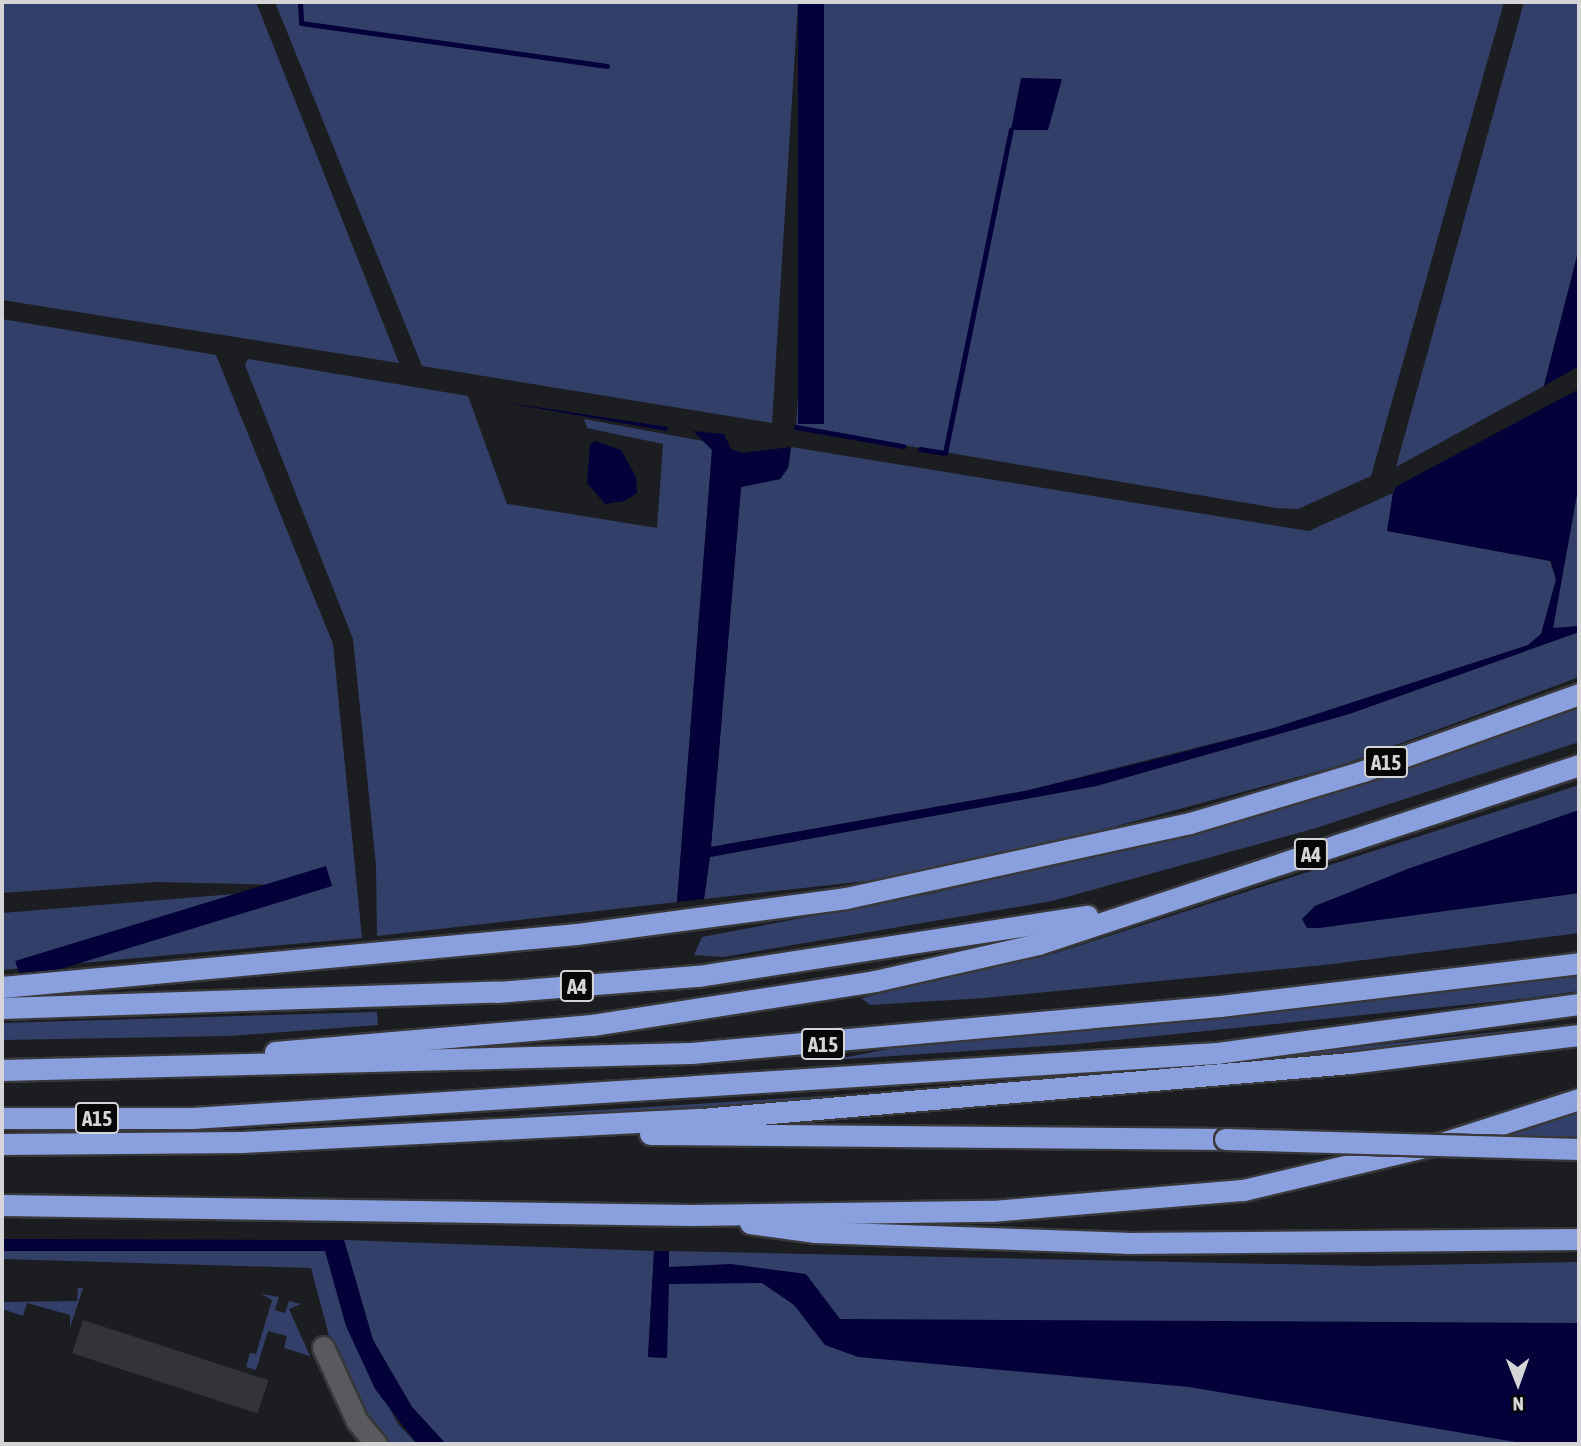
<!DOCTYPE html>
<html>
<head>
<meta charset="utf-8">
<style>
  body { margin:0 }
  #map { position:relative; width:1581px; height:1446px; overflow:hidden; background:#1c1d20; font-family:"Asap Condensed",sans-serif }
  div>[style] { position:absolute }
  .green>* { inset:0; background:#324069 }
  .water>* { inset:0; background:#03003a; transform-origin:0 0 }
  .stream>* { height:5px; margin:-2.5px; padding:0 2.5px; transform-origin:2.5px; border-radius:2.5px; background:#03003a }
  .building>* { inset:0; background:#323437; transform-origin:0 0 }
  .roads { filter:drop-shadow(2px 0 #38383b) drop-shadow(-2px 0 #38383b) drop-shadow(0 2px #38383b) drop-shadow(0 -2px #38383b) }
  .minor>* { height:21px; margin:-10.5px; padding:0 10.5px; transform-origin:10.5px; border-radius:10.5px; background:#585a5d }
  .highway>* { height:21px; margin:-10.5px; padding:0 10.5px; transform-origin:10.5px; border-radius:10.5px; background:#8aa0de }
  .bridges { filter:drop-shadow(2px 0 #38383b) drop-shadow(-2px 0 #38383b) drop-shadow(0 2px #38383b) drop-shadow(0 -2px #38383b) }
  .highway-bridge>* { height:21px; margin:-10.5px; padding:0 10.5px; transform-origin:10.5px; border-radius:10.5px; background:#8aa0de }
  span { translate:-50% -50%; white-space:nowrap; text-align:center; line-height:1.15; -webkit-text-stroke:7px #070709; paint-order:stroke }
  .shield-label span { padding:2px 5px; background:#070709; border:2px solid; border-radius:5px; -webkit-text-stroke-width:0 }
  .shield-label { font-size:21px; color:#d5d5d8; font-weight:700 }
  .frame { position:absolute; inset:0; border:4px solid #d5d5d8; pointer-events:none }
  .north { position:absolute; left:1483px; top:1348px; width:70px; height:70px; -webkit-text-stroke:5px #070709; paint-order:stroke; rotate:179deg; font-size:19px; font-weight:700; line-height:28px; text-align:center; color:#d5d5d8 }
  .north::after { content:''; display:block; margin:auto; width:24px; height:32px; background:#d5d5d8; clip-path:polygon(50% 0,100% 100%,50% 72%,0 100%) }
</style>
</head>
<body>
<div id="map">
  <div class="green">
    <div style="clip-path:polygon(2px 2px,256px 2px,399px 363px,2px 300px)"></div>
    <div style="clip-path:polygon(275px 2px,798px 2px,772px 423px,422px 366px)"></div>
    <div style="clip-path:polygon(824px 2px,1504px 2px,1371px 476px,1298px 509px,1276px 508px,796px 427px)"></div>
    <div style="clip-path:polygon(1524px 2px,1579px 2px,1579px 248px,1544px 386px,1396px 467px)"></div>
    <div style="clip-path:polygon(2px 319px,216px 355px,333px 644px,362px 938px,2px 970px,2px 913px,332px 886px,156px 882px,2px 893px)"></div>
    <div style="clip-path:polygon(248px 359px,468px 396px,507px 504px,515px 505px,657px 528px,663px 444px,587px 428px,584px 419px,708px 442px,712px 450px,677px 902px,377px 936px,376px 865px,353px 639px,245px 365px)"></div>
    <div style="clip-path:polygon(791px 447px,1309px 531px,1393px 493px,1388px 531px,1550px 561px,1556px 580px,1541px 634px,1528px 645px,1274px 728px,1025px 791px,711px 847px,741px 487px,780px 479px,788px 468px)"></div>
    <div style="clip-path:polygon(1579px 483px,1579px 626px,1559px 632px,1553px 628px)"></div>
    <div style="clip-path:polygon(1579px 632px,1579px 677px,1342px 765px,1028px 850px,885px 879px,704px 899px,710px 857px,1096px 786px,1349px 714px)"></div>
    <div style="clip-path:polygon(1579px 706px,1579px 742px,1316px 828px,1052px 901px,723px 957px,694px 955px,702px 937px,934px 893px,1173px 837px,1429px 761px)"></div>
    <div style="clip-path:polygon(1579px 785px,1579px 810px,1315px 906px,1511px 902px,1579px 893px,1579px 933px,1324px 965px,985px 998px,870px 1005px,861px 998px,1056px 953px)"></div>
    <div style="clip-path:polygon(1579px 974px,1579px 991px,1530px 998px,1077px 1044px,832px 1060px,929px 1041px)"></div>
    <div style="clip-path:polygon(377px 1012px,378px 1025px,229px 1036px,2px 1040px,2px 1023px)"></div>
    <div style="clip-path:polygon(1579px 1023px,1579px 1029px,1031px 1087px,519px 1121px,520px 1115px,1031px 1083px)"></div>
    <div style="clip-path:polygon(1579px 1109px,1579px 1148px,1477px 1145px)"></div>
    <div style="clip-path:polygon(344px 1240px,654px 1251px,648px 1357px,666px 1358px,669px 1251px,1370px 1266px,1579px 1262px,1579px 1444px,446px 1444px,412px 1407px,373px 1340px)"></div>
    <div style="clip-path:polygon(2px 1251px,326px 1251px,346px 1326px,398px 1424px,417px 1444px,387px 1444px,363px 1413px,329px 1336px,311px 1268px,2px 1259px)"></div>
    <div style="clip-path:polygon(78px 1288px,83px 1288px,70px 1328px,70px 1315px,27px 1303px,23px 1316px,2px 1309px,2px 1302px,77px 1301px)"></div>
    <div style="clip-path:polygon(261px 1294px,279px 1297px,275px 1310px,285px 1313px,289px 1301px,301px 1304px,289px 1309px,310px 1356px,284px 1348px,287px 1336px,268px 1331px,256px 1370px,246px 1367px,250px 1353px,256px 1354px,272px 1300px)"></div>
  </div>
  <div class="water">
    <div style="left:798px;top:2px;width:26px;height:422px"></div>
    <div style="clip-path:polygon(1021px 78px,1062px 79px,1048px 130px,1011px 130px)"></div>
    <div style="clip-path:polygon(1579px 248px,1579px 366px,1544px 386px)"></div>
    <div style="clip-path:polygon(1579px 389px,1579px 483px,1553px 628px,1579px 626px,1579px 632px,1349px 714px,1096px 786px,710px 857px,704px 899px,677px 902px,712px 450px,693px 431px,724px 434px,731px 449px,742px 453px,791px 447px,788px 468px,780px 479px,741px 487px,711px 847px,1025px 791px,1161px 758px,1274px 728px,1528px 645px,1541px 634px,1556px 580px,1551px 561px,1387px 531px,1393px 493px,1397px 486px)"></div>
    <div style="clip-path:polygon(503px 402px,668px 427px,667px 431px)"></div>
    <div style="clip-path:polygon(596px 441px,621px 450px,636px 477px,637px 493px,624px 501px,605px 504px,587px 483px,590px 444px)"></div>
    <div style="clip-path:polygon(1579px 810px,1579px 893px,1319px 928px,1307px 928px,1302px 919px,1315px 906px,1410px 868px)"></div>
    <div style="left:326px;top:866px;width:21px;height:325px;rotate:73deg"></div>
    <div style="clip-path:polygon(2px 1239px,344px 1240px,373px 1340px,412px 1407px,446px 1444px,417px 1444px,375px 1389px,346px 1326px,325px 1251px,2px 1251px)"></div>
    <div style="clip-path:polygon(654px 1251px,669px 1251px,669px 1267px,731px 1264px,806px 1274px,840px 1319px,1579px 1323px,1579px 1444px,1528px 1444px,1189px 1387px,858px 1357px,825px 1345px,794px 1305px,762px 1283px,669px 1284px,667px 1358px,648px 1357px)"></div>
  </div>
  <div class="stream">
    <div style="left:300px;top:2px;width:21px;rotate:87deg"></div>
    <div style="left:301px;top:23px;width:309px;rotate:8deg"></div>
    <div style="left:796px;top:427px;width:109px;rotate:10.1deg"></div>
    <div style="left:920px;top:449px;width:25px;rotate:9deg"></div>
    <div style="left:945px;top:453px;width:330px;rotate:-78.5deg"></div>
  </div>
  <div class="building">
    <div style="left:83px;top:1320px;width:195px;height:35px;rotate:18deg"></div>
  </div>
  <div class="roads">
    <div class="minor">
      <div style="left:323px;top:1347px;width:81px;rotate:65.3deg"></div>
      <div style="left:357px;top:1421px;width:30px;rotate:50deg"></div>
    </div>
    <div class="highway">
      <div style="left:2px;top:987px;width:577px;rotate:-5.27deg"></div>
      <div style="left:577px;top:934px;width:271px;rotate:-7.6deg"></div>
      <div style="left:846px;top:898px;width:352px;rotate:-12.3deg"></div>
      <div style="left:1190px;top:823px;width:181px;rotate:-16.7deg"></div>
      <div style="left:1363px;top:771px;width:229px;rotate:-19.6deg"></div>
      <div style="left:2px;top:1008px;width:495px;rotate:-1.9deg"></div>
      <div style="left:497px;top:992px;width:202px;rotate:-4.6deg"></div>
      <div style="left:698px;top:976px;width:394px;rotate:-8.8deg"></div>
      <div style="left:275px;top:1052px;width:318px;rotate:-4.9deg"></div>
      <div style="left:592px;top:1025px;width:286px;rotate:-8.8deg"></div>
      <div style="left:875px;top:981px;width:167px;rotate:-12.8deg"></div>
      <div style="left:1038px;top:944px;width:570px;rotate:-18.31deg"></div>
      <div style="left:2px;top:1070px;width:689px;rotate:-1.41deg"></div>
      <div style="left:691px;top:1053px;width:531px;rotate:-5.08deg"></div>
      <div style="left:1220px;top:1006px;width:362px;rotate:-6.8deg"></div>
      <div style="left:2px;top:1118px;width:190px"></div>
      <div style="left:192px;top:1118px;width:1027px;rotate:-3.63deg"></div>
      <div style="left:1217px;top:1053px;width:365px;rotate:-7.7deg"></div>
      <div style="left:650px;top:1134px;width:575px;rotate:0.5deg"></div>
      <div style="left:2px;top:1144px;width:240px;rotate:-0.5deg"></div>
      <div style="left:242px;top:1142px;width:460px;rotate:-2.9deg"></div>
      <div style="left:701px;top:1119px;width:651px;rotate:-4.93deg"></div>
      <div style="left:1350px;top:1063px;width:231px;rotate:-7deg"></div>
      <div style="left:2px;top:1205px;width:690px;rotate:0.83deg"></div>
      <div style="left:692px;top:1215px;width:300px;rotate:-0.8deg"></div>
      <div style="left:992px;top:1211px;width:252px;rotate:-4.8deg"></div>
      <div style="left:1243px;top:1190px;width:204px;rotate:-13.3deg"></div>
      <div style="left:1442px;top:1143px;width:144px;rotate:-17.8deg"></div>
      <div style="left:750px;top:1223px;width:66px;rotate:7.9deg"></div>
      <div style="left:815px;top:1232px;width:311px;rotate:2deg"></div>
      <div style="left:1126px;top:1243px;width:453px;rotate:-0.5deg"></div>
    </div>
  </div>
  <div class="bridges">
    <div class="highway-bridge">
      <div style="left:1225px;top:1139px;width:354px;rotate:1.6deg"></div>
    </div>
  </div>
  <div class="shield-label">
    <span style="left:1386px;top:762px">A15</span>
    <span style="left:1311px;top:854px">A4</span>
    <span style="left:577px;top:986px">A4</span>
    <span style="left:823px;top:1044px">A15</span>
    <span style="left:97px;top:1118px">A15</span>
  </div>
  <div class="frame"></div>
  <div class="north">N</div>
</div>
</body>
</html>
